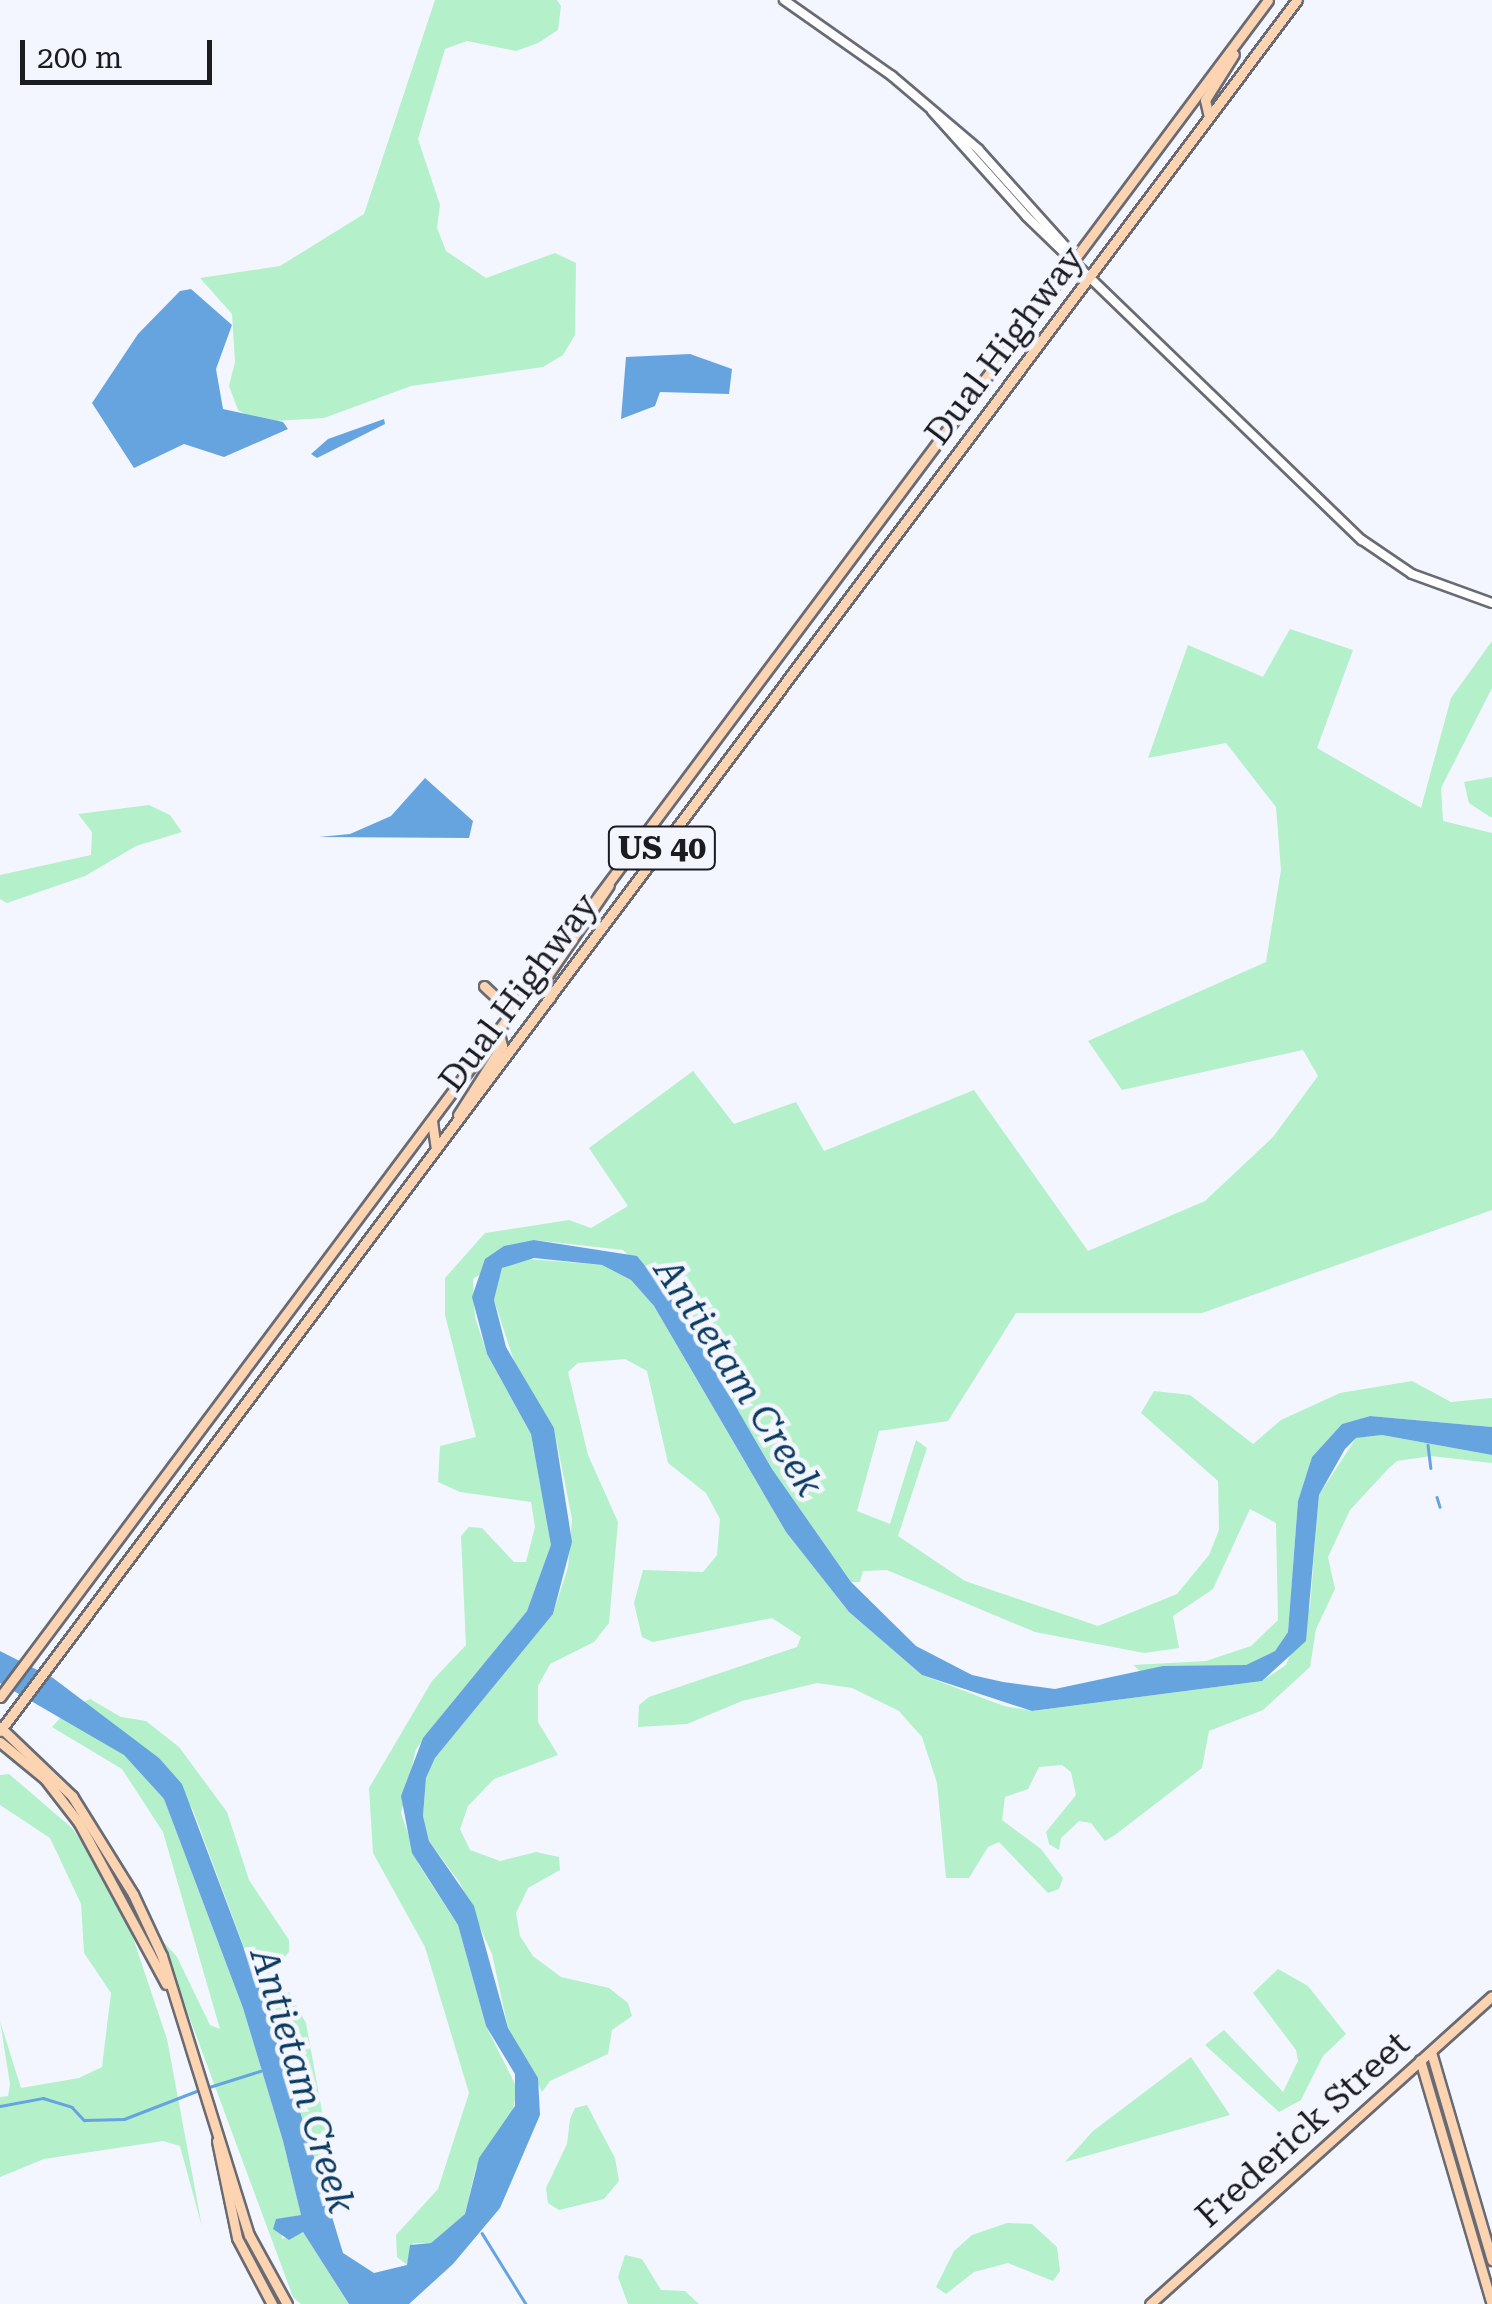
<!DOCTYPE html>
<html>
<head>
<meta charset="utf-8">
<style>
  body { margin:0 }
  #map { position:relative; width:1492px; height:2304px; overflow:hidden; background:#f3f6fe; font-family:"Roboto Serif",serif }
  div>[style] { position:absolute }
  .green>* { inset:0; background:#b4f0ca }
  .water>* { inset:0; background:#66a4e0 }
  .stream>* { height:2.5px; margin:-1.25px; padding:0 1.25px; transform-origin:1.25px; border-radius:1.25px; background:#66a4e0 }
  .roads { filter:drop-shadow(2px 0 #696b74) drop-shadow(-2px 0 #696b74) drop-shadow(0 2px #696b74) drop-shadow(0 -2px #696b74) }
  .secondary>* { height:8px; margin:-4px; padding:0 4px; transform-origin:4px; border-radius:4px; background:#fff }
  .primary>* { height:9px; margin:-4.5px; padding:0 4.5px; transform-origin:4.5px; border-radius:4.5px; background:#fdd4b2 }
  span { translate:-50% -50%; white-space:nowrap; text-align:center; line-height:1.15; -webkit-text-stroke:9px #f3f6fe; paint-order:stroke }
  .shield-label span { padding:2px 8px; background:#f3f6fe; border:2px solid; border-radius:8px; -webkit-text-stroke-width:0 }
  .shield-label { font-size:32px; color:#1b1c20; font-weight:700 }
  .street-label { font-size:35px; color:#1b1c20 }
  .water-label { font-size:38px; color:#0b3a61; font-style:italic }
  .scale { position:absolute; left:20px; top:40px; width:192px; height:45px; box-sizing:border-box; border:5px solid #1b1c20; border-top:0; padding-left:12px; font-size:30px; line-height:35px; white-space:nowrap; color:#1b1c20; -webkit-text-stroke:8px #f3f6fe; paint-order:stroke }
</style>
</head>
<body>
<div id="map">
  <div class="green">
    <div style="clip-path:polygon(435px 0,557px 0,561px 6px,558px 30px,538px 43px,516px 51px,467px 41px,445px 49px,418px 139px,440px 205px,437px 228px,446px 251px,486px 278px,555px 253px,576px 263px,575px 335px,563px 355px,543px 367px,411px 386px,324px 418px,258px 422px,238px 410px,229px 386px,235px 362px,232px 314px,200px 278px,280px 266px,364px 214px)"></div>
    <div style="clip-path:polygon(1290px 629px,1353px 650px,1317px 748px,1421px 808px,1451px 698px,1492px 641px,1492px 688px,1441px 788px,1443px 821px,1492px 833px,1492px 1210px,1202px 1313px,1016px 1313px,948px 1421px,879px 1431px,857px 1511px,890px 1524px,916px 1440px,927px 1448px,898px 1536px,965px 1581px,1098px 1626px,1177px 1594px,1209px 1555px,1219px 1530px,1218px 1481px,1141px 1413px,1154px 1391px,1190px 1395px,1253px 1444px,1281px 1420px,1340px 1393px,1412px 1381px,1451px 1402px,1492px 1398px,1492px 1427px,1370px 1416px,1342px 1424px,1312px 1457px,1298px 1501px,1288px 1632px,1275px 1651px,1246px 1665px,1140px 1671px,1133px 1665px,1206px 1661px,1251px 1646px,1278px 1620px,1276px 1523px,1250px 1509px,1213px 1589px,1173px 1616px,1179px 1648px,1144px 1653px,1035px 1632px,887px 1570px,863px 1571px,860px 1582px,851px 1582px,772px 1469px,677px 1305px,623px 1250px,534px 1240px,473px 1279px,475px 1317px,487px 1354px,531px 1434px,552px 1545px,527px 1611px,416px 1749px,401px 1813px,419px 1865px,458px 1925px,486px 2026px,517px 2088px,511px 2121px,476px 2167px,465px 2214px,431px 2243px,413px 2243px,407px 2265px,397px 2257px,396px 2235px,438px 2189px,469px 2093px,425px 1947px,373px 1853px,369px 1788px,432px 1681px,466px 1645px,461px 1536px,469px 1527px,482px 1528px,514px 1562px,526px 1562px,535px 1527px,531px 1502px,460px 1492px,438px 1482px,440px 1446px,476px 1437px,445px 1315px,445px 1278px,485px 1233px,569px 1220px,591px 1228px,628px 1206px,589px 1148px,693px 1071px,734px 1124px,796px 1102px,824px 1151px,974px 1090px,1088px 1251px,1205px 1201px,1273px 1137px,1318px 1076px,1303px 1050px,1122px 1090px,1088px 1041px,1266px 962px,1281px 870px,1276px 807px,1226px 743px,1148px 758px,1188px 645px,1263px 677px)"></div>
    <div style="clip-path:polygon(1492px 777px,1492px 817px,1490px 817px,1469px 803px,1464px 782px)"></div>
    <div style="clip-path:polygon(149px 805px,170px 815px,182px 832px,136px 846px,85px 876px,7px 903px,0 899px,0 875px,91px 855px,92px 832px,78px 814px)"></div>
    <div style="clip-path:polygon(517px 1258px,602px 1265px,631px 1280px,654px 1306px,786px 1532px,849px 1612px,922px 1675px,1004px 1706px,1033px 1711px,1262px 1681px,1286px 1665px,1310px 1607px,1319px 1495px,1356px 1438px,1382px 1435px,1492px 1455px,1492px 1463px,1431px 1456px,1397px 1461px,1388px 1469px,1350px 1510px,1328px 1557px,1335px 1589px,1316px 1629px,1310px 1667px,1263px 1710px,1209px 1731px,1202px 1768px,1115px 1835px,1105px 1841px,1091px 1823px,1079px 1821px,1061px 1838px,1059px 1850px,1049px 1844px,1046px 1832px,1076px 1795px,1071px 1772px,1062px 1765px,1039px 1767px,1028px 1789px,1005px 1797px,1002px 1820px,1041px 1849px,1063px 1878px,1059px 1889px,1048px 1893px,999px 1842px,988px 1847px,969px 1878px,946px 1878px,937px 1783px,922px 1737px,899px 1711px,852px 1688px,817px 1683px,742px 1701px,687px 1724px,638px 1727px,639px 1705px,649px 1697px,797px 1647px,801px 1637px,772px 1618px,653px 1642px,642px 1637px,634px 1603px,643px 1570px,703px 1572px,717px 1555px,720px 1519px,706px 1493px,668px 1463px,647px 1371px,625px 1359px,578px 1363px,568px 1372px,588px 1455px,618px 1522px,609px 1623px,594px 1642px,550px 1664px,538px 1686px,538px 1722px,558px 1755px,494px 1779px,468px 1806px,460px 1829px,470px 1850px,500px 1861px,536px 1852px,559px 1857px,560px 1870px,528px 1888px,516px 1913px,520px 1936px,533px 1956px,561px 1977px,609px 1988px,628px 2003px,632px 2016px,612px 2030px,608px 2054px,550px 2081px,542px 2092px,508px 2028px,492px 1954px,460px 1883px,429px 1841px,423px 1816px,426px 1778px,435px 1758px,553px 1614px,568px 1567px,572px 1519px,554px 1428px,519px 1376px,494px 1300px,502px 1268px)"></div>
    <div style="clip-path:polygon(90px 1699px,121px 1717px,146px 1721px,179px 1747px,227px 1812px,249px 1880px,289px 1940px,289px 1952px,266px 1978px,268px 1993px,289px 1992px,306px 2023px,332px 2167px,322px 2184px,278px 2039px,193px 1810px,159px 1758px,81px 1703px)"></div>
    <div style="clip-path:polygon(62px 1716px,124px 1755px,164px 1799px,243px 2008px,283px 2141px,301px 2215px,281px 2219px,282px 2239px,303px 2232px,349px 2304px,301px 2304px,293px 2297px,160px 1938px,177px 1957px,210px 2025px,220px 2029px,163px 1832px,122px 1769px,52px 1727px)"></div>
    <div style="clip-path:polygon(9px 1774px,72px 1828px,120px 1899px,167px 2039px,202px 2227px,180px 2146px,163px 2141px,44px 2159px,0 2177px,0 2097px,8px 2096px,10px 2084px,0 2021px,21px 2088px,79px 2078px,102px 2067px,111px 1993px,84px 1953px,81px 1904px,50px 1838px,0 1805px,0 1775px)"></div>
    <div style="clip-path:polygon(1278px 1969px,1308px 1986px,1346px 2034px,1323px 2056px,1301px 2100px,1279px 2112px,1205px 2045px,1224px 2030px,1283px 2092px,1298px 2061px,1296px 2050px,1253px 1993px)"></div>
    <div style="clip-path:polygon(1191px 2057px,1230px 2115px,1065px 2162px,1093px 2131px)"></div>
    <div style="clip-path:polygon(587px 2105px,615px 2158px,619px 2181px,604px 2199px,559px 2210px,548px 2203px,546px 2188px,567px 2144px,570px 2119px,575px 2108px)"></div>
    <div style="clip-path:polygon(1032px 2224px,1057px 2247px,1060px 2271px,1053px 2281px,1008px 2263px,974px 2272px,946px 2294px,936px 2287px,954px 2251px,972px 2235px,1007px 2223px)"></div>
    <div style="clip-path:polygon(625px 2255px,642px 2259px,661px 2290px,685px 2291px,699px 2304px,628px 2304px,618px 2277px)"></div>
  </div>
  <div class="water">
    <div style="clip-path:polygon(191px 289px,232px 325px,216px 369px,223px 409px,283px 422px,288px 429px,224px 457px,184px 444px,134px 468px,92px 403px,138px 334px,180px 291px)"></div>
    <div style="clip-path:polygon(690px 354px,732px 369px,729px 394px,660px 392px,655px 406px,621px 419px,626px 357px)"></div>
    <div style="clip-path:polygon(384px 419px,385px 424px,317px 458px,311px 454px,328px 439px)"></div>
    <div style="clip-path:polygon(425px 778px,473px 821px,469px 838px,319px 837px,350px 834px,391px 816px)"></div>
    <div style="clip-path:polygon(534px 1240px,637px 1256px,677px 1305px,772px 1469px,851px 1582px,916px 1646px,972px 1675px,1003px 1682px,1055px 1689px,1163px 1666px,1246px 1665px,1275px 1651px,1288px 1632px,1298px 1501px,1312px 1457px,1342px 1424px,1370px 1416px,1492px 1427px,1492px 1455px,1382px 1435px,1356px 1438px,1345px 1449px,1319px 1495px,1306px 1641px,1262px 1681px,1032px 1711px,922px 1675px,849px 1612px,786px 1532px,654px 1306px,631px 1280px,602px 1265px,534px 1258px,502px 1268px,494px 1300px,506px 1347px,554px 1428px,572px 1542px,553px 1614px,435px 1758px,426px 1778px,423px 1816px,429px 1841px,474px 1906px,508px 2028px,538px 2078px,540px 2115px,500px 2208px,453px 2264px,409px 2304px,349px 2304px,303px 2232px,289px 2240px,273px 2229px,276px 2219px,301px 2215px,283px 2141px,243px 2008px,164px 1799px,124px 1755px,0 1683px,0 1651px,53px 1678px,159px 1758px,182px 1784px,278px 2039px,343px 2253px,374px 2273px,407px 2265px,410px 2245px,431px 2243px,465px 2214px,479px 2158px,515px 2106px,515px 2074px,486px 2026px,458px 1925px,412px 1853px,401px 1796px,423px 1738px,527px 1611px,551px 1545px,531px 1434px,487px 1354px,472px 1297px,485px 1259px,504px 1246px)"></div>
  </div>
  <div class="stream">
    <div style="left:1428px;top:1445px;width:23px;rotate:83deg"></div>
    <div style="left:1437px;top:1497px;width:10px;rotate:73deg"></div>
    <div style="left:206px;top:2088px;width:57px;rotate:-17.5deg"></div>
    <div style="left:0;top:2106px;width:44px;rotate:-10.5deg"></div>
    <div style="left:43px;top:2098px;width:30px;rotate:17deg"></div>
    <div style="left:72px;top:2107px;width:18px;rotate:47deg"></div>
    <div style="left:84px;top:2120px;width:40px;rotate:-1.4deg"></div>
    <div style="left:124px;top:2119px;width:80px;rotate:-21.1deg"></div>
    <div style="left:482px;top:2233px;width:84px;rotate:58.2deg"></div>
  </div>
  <div class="roads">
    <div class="secondary">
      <div style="left:784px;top:0;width:132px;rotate:35.1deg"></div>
      <div style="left:892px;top:76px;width:113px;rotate:40.3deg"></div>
      <div style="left:978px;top:149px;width:130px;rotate:48.1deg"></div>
      <div style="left:932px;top:111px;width:142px;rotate:48.1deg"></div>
      <div style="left:1027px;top:217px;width:465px;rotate:44deg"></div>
      <div style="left:1362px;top:540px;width:60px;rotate:34.2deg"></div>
      <div style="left:1412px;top:574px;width:85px;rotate:19.9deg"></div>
    </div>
    <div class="primary">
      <div style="left:1209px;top:117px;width:17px;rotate:-103deg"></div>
      <div style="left:1205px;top:100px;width:54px;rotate:-57.8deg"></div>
      <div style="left:484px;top:986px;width:23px;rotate:43deg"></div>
      <div style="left:501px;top:1002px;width:18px;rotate:-6deg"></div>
      <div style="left:550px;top:998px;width:17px;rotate:-114deg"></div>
      <div style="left:543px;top:982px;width:117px;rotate:-55.8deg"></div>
      <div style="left:458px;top:1115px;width:82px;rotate:-57.5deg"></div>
      <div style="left:502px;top:1046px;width:17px;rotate:-103deg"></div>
      <div style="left:432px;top:1121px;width:28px;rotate:82deg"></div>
      <div style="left:0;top:1697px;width:2118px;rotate:-53.23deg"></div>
      <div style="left:0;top:1727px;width:100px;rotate:43.8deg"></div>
      <div style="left:72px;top:1796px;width:115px;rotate:58.1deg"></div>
      <div style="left:133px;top:1894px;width:68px;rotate:64.9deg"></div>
      <div style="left:162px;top:1956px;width:292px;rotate:72.7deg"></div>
      <div style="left:249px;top:2235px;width:79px;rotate:61.2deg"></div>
      <div style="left:0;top:1731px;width:2163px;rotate:-53.16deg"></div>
      <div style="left:0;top:1742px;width:58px;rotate:39.4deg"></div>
      <div style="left:45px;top:1779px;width:56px;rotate:52.3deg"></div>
      <div style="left:79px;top:1823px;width:183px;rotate:61.6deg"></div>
      <div style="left:1431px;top:2052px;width:217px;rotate:73.7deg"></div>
      <div style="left:1420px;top:2060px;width:254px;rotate:73.6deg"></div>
      <div style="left:217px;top:2141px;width:99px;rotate:78.3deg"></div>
      <div style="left:237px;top:2238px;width:75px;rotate:62.1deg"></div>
      <div style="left:1150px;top:2304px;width:460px;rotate:-42deg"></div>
    </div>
  </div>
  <div class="shield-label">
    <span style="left:662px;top:848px">US 40</span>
  </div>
  <div class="street-label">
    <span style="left:1005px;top:346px;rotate:-53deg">Dual Highway</span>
    <span style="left:519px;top:993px;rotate:-53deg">Dual Highway</span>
    <span style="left:1303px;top:2130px;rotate:-42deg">Frederick Street</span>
  </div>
  <div class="water-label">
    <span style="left:738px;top:1378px;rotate:57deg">Antietam Creek</span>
    <span style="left:302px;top:2081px;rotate:73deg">Antietam Creek</span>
  </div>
  <div class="scale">200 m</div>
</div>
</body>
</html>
